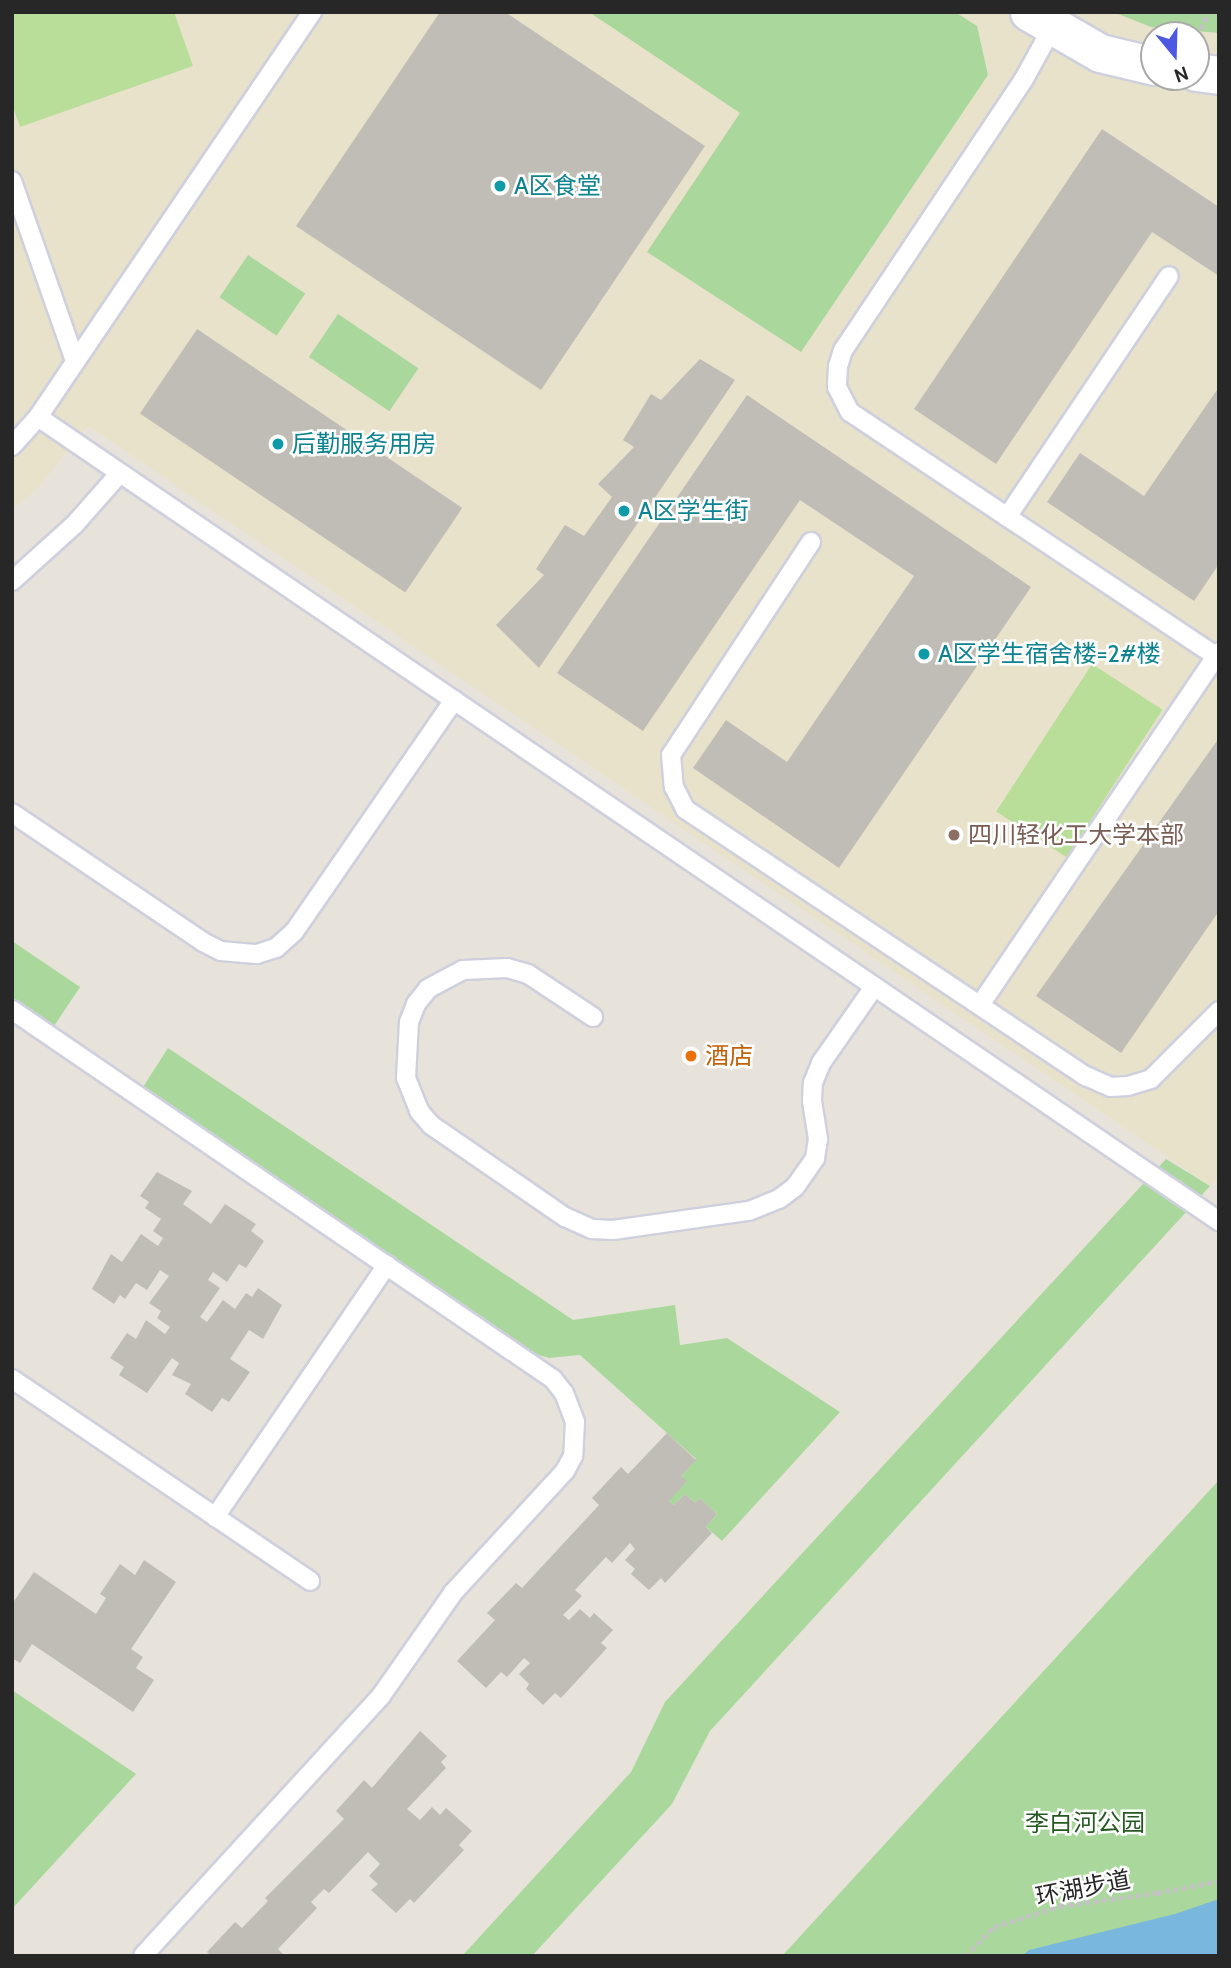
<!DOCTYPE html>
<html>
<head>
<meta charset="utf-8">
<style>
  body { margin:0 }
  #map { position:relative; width:1231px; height:1968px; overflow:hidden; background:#e8e3da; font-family:Cabin,"Noto Sans SC",sans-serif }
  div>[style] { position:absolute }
  .education>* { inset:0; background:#e8e2cb }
  .green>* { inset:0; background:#aad89c; transform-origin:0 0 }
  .pitch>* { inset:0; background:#b9de99; transform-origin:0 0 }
  .water>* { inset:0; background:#79b7de }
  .building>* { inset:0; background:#c0bdb6; transform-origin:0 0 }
  .path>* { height:4.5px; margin-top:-2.25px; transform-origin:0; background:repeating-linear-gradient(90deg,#c3c3c3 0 5px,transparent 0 8.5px) }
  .roads { filter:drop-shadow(2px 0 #cfd0de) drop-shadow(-2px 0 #cfd0de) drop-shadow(0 2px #cfd0de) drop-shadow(0 -2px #cfd0de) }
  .service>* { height:18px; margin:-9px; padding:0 9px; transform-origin:9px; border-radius:9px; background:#fff }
  .minor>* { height:37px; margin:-18.5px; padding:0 18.5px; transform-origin:18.5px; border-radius:18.5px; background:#fff }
  .dots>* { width:19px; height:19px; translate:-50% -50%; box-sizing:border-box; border:4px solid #fff; border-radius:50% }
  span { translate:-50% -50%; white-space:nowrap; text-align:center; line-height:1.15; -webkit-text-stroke:5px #fff; paint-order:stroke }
  .culture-label { font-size:24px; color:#0d838f }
  .left { translate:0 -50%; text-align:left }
  .education-label { font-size:24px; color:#785e54 }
  .food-label { font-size:24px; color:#c56008 }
  .park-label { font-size:24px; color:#265921 }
  .street-label { font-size:24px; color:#272727 }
  .frame { position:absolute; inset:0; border:14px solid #272727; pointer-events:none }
  .north { position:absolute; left:1140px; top:21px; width:70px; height:70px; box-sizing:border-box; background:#fff; border:2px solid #a9a9a9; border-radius:50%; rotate:161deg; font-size:19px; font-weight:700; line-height:28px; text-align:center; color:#272727 }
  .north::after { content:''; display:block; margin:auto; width:24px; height:32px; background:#4c57e2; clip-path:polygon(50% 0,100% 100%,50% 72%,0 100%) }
</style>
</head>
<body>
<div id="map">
  <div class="education">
    <div style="clip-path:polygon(evenodd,12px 12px,1219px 12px,1219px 1177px,1210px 1186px,88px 426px,39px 487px,12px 510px,12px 12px,1154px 35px,1196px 35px,1196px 77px,1154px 77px,1154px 35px)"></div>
  </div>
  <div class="green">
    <div style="clip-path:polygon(589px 12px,955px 12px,977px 26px,988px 75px,801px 352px,647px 252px,740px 113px)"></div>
    <div style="clip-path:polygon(1113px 12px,1219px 12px,1219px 33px,1151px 27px)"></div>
    <div style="left:248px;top:255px;width:69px;height:51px;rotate:34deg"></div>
    <div style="left:338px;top:314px;width:97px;height:52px;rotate:34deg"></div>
    <div style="clip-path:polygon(12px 941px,80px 987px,54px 1026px,12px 997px)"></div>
    <div style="clip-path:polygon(168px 1048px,573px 1320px,675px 1305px,680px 1345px,727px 1338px,840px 1412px,722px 1541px,706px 1527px,717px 1514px,700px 1498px,695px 1503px,685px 1494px,674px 1505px,669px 1501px,681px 1476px,696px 1459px,580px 1355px,549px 1358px,538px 1355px,143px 1087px)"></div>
    <div style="clip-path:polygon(1166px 1159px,1210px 1186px,710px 1731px,672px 1804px,532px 1956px,462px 1956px,631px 1772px,665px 1702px)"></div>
    <div style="clip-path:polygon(1219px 1480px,1219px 1956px,782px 1956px)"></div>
    <div style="clip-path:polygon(12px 1690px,136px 1774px,12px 1909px)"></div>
  </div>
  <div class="pitch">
    <div style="clip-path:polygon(12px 12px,174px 12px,193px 66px,20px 127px,12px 104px)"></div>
    <div style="left:1092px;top:664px;width:84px;height:176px;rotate:33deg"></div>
  </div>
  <div class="water">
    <div style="clip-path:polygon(1219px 1899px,1219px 1956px,1022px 1956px,1029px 1950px,1175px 1914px)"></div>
  </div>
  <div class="building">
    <div style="clip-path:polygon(440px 12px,505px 12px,705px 146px,541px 390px,296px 226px)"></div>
    <div style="clip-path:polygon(1102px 129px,1219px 207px,1219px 276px,1152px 232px,996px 464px,914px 409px)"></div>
    <div style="left:197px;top:329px;width:320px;height:102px;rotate:34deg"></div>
    <div style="clip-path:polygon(700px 359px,735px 380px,539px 668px,496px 625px,544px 575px,536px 569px,565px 525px,584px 536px,612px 497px,598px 484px,634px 447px,623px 440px,651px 394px,661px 400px)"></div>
    <div style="clip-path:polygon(1219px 387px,1219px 564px,1194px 601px,1047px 502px,1080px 453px,1144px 496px)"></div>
    <div style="clip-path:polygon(747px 395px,1031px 587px,839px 868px,693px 768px,726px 720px,787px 762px,914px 576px,800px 500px,643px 731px,557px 673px)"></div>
    <div style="clip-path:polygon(1219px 738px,1219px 911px,1121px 1053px,1036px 996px)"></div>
    <div style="clip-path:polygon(157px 1172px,192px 1191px,183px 1204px,211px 1224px,225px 1204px,256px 1224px,251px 1231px,264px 1241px,246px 1268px,239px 1264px,227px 1282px,213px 1272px,208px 1280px,220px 1288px,200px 1317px,207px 1322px,223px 1300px,235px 1309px,246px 1293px,252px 1297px,258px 1288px,282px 1305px,263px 1339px,249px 1330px,230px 1359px,250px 1372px,229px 1402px,222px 1398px,212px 1412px,185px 1394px,191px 1384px,172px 1375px,179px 1363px,172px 1358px,147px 1393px,119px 1375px,124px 1367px,110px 1358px,127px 1333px,136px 1339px,146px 1320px,165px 1334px,170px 1327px,157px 1318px,161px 1311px,149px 1303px,169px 1276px,160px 1270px,147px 1290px,136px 1283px,125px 1299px,120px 1295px,114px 1304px,92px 1289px,111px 1254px,122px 1262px,141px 1234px,158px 1246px,163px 1238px,153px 1231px,161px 1219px,145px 1208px,149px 1202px,140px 1196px)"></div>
    <div style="clip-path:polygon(667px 1433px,696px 1460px,681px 1476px,687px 1481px,669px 1501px,674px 1505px,685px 1494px,695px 1503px,700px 1498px,717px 1514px,706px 1527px,712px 1533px,665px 1583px,661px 1578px,649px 1590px,631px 1574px,635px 1569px,625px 1560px,635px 1549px,630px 1543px,612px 1563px,606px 1557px,575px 1590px,582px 1596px,563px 1615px,569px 1620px,580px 1609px,590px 1618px,594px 1613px,613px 1630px,601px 1643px,607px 1648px,561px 1698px,555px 1693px,543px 1705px,526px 1689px,529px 1684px,519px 1674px,530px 1663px,524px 1658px,507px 1677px,501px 1672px,486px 1688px,457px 1661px,495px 1620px,487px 1613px,516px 1583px,522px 1588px,599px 1505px,592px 1498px,621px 1467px,628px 1474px)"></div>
    <div style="clip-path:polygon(144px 1560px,176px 1582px,131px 1649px,143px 1657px,136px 1668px,154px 1680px,133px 1712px,32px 1644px,20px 1663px,12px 1658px,12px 1604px,34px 1572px,96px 1614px,106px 1598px,100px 1594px,120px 1564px,135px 1575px)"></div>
    <div style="clip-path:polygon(420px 1731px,447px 1756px,441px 1762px,446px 1768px,407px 1809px,420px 1820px,432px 1807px,440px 1815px,446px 1808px,472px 1831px,459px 1845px,464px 1850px,414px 1903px,410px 1899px,396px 1913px,371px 1890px,378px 1884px,369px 1876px,380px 1864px,368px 1852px,329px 1893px,324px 1889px,311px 1902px,317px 1908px,278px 1949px,285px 1956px,211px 1956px,207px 1952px,235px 1922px,242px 1928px,268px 1901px,265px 1898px,344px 1819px,336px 1811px,364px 1780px,372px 1788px)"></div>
  </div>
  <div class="path">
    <div style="left:1197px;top:37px;width:28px;rotate:-64deg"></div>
    <div style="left:965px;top:1956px;width:41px;rotate:-45deg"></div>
    <div style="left:994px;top:1927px;width:69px;rotate:-17.7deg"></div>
    <div style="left:1060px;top:1906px;width:98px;rotate:-7.6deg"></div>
    <div style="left:1157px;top:1893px;width:63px;rotate:-11deg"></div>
  </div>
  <div class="roads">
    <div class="service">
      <div style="left:1052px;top:28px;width:58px;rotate:118.8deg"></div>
      <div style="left:1024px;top:79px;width:326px;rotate:123.7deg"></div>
      <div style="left:843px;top:350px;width:17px;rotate:107deg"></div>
      <div style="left:838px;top:366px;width:21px;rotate:93deg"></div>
      <div style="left:837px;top:387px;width:28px;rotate:63deg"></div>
      <div style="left:850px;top:412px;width:440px;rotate:33.7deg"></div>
      <div style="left:12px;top:181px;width:191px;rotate:70.7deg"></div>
      <div style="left:38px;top:417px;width:1429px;rotate:34.25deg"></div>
      <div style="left:12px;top:446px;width:39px;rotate:-48deg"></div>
      <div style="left:38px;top:417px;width:489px;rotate:-55.9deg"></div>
      <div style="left:1007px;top:517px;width:290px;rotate:-56.1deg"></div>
      <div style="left:811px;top:542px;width:255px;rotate:123.3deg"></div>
      <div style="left:671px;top:755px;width:32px;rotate:85deg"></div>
      <div style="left:674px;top:787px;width:25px;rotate:63deg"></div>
      <div style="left:685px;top:809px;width:482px;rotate:33.7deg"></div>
      <div style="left:1086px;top:1076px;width:27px;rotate:24deg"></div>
      <div style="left:1111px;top:1087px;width:17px;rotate:-3deg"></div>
      <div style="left:1128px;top:1086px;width:24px;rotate:-17deg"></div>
      <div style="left:1151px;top:1079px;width:96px;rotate:-45deg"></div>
      <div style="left:12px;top:581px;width:85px;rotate:-42.1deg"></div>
      <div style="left:75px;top:524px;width:68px;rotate:-48.6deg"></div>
      <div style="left:12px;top:813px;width:230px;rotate:34deg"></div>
      <div style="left:203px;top:942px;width:20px;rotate:27deg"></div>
      <div style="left:221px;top:951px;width:36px;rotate:5deg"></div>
      <div style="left:257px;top:954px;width:20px;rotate:-18deg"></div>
      <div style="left:276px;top:948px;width:24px;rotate:-42deg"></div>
      <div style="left:294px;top:932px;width:282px;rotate:-55.4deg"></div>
      <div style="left:980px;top:1005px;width:426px;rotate:-55.9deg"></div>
      <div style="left:12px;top:1010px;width:655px;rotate:34.3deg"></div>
      <div style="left:553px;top:1379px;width:18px;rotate:52deg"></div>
      <div style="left:564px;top:1393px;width:31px;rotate:69deg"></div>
      <div style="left:575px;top:1422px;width:34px;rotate:93deg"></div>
      <div style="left:573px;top:1456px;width:17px;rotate:118deg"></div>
      <div style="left:565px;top:1471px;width:166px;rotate:132.6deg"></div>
      <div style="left:453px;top:1593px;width:126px;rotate:125deg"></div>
      <div style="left:381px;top:1696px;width:352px;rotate:132.5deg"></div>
      <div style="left:593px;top:1017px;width:78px;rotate:-146.5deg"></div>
      <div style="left:528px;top:974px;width:22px;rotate:-164deg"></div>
      <div style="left:507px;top:968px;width:44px;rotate:177.4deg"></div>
      <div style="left:463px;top:970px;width:40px;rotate:152deg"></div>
      <div style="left:428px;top:989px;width:19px;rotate:129deg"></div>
      <div style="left:416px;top:1004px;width:19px;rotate:111deg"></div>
      <div style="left:409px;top:1022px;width:56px;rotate:93.1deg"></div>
      <div style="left:406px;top:1078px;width:35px;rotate:68deg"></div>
      <div style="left:419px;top:1111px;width:18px;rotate:49deg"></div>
      <div style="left:431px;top:1125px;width:163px;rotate:34.5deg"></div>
      <div style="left:565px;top:1217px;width:30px;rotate:24deg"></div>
      <div style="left:592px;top:1229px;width:21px;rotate:3deg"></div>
      <div style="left:613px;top:1230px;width:137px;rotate:-8deg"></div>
      <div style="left:749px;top:1211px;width:32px;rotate:-22deg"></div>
      <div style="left:779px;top:1199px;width:20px;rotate:-37deg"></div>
      <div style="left:795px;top:1187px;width:35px;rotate:-55deg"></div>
      <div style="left:815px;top:1158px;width:19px;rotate:-81deg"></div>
      <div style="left:818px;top:1139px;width:39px;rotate:-99deg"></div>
      <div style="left:812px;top:1100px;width:17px;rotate:-87deg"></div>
      <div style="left:813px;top:1083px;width:22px;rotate:-68deg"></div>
      <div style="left:821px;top:1063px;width:93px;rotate:-55.1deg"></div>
      <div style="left:12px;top:1379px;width:360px;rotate:34.1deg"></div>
      <div style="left:215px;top:1517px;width:305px;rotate:-55.7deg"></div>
    </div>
    <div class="minor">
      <div style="left:1029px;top:12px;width:82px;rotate:30deg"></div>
      <div style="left:1100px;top:53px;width:56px;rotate:13.5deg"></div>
      <div style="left:1196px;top:72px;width:23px;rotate:7deg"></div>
    </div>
  </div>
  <div class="dots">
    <div style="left:500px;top:186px;background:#0f9aa8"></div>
    <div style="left:278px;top:444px;background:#0f9aa8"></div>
    <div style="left:624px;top:511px;background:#0f9aa8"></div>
    <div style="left:924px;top:654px;background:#0f9aa8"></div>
    <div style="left:954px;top:835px;background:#8d6e63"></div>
    <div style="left:691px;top:1056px;background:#e8710a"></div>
  </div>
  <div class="culture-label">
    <span class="left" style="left:514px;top:186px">A区食堂</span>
    <span class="left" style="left:292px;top:444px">后勤服务用房</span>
    <span class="left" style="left:638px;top:511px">A区学生街</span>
    <span class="left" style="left:938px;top:654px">A区学生宿舍楼=2#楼</span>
  </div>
  <div class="education-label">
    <span class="left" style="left:968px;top:835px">四川轻化工大学本部</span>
  </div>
  <div class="food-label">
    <span class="left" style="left:705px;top:1056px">酒店</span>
  </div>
  <div class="park-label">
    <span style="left:1085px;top:1823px">李白河公园</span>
  </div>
  <div class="street-label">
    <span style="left:1083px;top:1888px;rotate:-11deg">环湖步道</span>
  </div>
  <div class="frame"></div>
  <div class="north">N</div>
</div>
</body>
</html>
